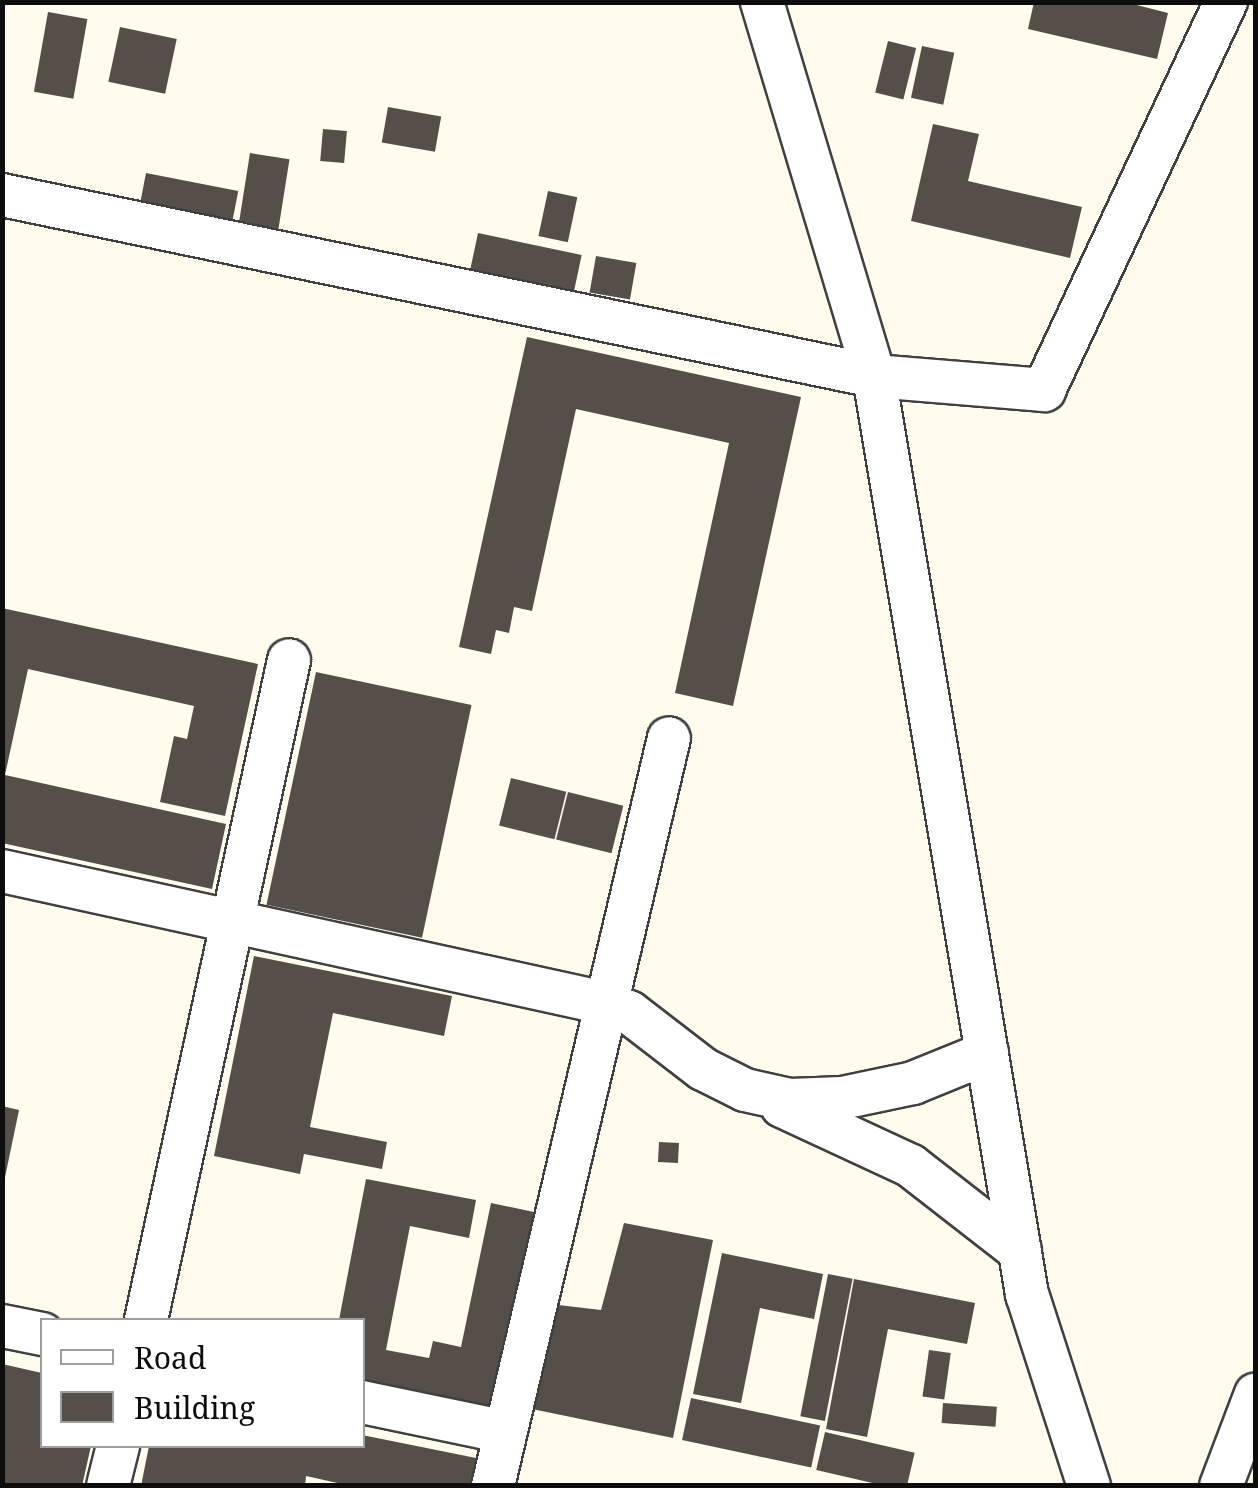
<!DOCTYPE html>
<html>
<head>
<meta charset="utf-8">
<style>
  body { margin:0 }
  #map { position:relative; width:1258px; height:1488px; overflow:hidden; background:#fffced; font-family:"Noto Serif",serif }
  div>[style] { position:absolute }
  .building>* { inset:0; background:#564f49; transform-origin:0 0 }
  .roads { filter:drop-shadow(2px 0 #404040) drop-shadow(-2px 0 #404040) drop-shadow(0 2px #404040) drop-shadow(0 -2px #404040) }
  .minor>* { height:42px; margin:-21px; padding:0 21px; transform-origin:21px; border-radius:21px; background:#fff }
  span { translate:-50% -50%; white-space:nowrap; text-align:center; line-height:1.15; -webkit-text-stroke:10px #fff; paint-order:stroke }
  .frame { position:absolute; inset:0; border:5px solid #0d0d0d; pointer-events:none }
  .legend { position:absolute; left:40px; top:1318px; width:325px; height:130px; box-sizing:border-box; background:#fff; border:2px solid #9e9e9e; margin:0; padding:12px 18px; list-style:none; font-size:30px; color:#0d0d0d }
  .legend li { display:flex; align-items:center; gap:20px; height:50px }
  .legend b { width:50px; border:2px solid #9e9e9e }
</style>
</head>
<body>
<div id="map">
  <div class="building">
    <div style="clip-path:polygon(1034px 2px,1125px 2px,1168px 13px,1157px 59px,1028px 29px)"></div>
    <div style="left:48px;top:12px;width:40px;height:81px;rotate:10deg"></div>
    <div style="left:120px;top:27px;width:58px;height:56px;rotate:12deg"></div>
    <div style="left:888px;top:41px;width:29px;height:53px;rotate:14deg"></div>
    <div style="left:922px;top:46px;width:33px;height:53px;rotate:12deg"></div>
    <div style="left:388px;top:107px;width:54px;height:36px;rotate:10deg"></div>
    <div style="clip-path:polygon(933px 124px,979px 134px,968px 181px,1082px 207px,1070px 258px,911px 221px)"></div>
    <div style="left:323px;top:129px;width:24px;height:32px;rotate:5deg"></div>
    <div style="left:250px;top:153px;width:40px;height:73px;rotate:9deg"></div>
    <div style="left:146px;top:173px;width:94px;height:31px;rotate:11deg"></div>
    <div style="left:548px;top:191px;width:30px;height:46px;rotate:12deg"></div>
    <div style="left:478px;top:233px;width:106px;height:37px;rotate:12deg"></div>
    <div style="left:596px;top:256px;width:41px;height:37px;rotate:10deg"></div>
    <div style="clip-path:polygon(527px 337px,801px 397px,733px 706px,675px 693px,729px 443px,576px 409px,532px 611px,514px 607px,509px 633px,496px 630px,491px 654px,459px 647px)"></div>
    <div style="clip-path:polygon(2px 608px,258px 664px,225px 816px,160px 802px,174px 736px,187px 739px,194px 706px,28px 669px,5px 775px,226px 824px,212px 889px,2px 843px)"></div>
    <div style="left:316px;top:672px;width:159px;height:238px;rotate:12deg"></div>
    <div style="left:511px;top:778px;width:57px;height:49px;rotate:14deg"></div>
    <div style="left:568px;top:792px;width:57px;height:49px;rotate:14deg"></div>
    <div style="clip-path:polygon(254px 956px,452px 996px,444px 1036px,333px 1013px,310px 1127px,387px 1142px,382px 1169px,304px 1154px,300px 1174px,214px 1156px)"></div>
    <div style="clip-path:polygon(2px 1106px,19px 1110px,4px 1182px,2px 1182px)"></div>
    <div style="left:659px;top:1142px;width:20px;height:20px;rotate:3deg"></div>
    <div style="clip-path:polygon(366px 1179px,476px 1200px,469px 1238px,410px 1226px,386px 1350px,429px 1358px,433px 1341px,461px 1347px,491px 1203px,534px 1212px,492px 1411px,362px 1386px,362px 1320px,339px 1320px)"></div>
    <div style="clip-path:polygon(624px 1223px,713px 1240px,673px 1438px,527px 1408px,550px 1304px,601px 1310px)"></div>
    <div style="clip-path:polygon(722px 1253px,823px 1274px,814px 1319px,760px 1308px,741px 1403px,693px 1394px)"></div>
    <div style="left:828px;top:1274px;width:25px;height:145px;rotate:11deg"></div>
    <div style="clip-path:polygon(854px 1279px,975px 1303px,967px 1344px,888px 1329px,867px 1437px,826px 1429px)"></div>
    <div style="left:929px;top:1350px;width:22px;height:47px;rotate:8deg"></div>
    <div style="clip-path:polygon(2px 1364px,42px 1373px,42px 1446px,91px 1446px,82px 1486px,2px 1486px)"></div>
    <div style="left:691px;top:1398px;width:132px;height:43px;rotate:12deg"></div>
    <div style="left:943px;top:1403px;width:54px;height:20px;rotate:4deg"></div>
    <div style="left:825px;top:1432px;width:92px;height:39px;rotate:13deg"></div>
    <div style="clip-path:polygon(362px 1435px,481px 1459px,475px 1486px,351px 1486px,306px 1476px,305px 1486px,141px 1486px,149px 1446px,362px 1446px)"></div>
  </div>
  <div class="roads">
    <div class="minor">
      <div style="left:762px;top:2px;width:390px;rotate:73.3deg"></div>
      <div style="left:874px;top:376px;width:931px;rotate:80.54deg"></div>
      <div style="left:1027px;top:1294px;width:202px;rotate:72.1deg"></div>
      <div style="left:2px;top:195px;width:891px;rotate:11.73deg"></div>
      <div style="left:874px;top:376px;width:171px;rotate:4.7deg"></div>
      <div style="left:1044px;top:390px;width:429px;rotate:-64.9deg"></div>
      <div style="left:2px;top:871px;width:617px;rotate:12.35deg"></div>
      <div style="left:605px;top:1003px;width:26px;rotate:21deg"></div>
      <div style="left:629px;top:1012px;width:93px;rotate:37.6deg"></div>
      <div style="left:703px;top:1069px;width:47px;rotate:26.6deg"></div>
      <div style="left:745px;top:1090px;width:46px;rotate:12.5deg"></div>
      <div style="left:790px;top:1100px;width:52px;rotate:-2.2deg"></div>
      <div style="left:842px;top:1098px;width:73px;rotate:-11.9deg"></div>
      <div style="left:913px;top:1083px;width:80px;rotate:-22.1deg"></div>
      <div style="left:782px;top:1106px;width:142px;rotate:24.9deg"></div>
      <div style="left:911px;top:1166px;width:138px;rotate:37.9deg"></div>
      <div style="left:146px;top:1320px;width:675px;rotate:-77.77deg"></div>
      <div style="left:2px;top:1326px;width:41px;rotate:11.3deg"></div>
      <div style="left:362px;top:1402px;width:146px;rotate:11.8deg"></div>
      <div style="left:108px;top:1486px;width:41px;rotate:-76deg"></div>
      <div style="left:493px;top:1486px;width:768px;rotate:-76.76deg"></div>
      <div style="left:1221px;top:1486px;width:98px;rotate:-69.2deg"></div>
    </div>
  </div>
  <div class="frame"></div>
  <ul class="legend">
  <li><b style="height:12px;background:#fff"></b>Road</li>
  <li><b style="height:28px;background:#564f49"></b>Building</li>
  </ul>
</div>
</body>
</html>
